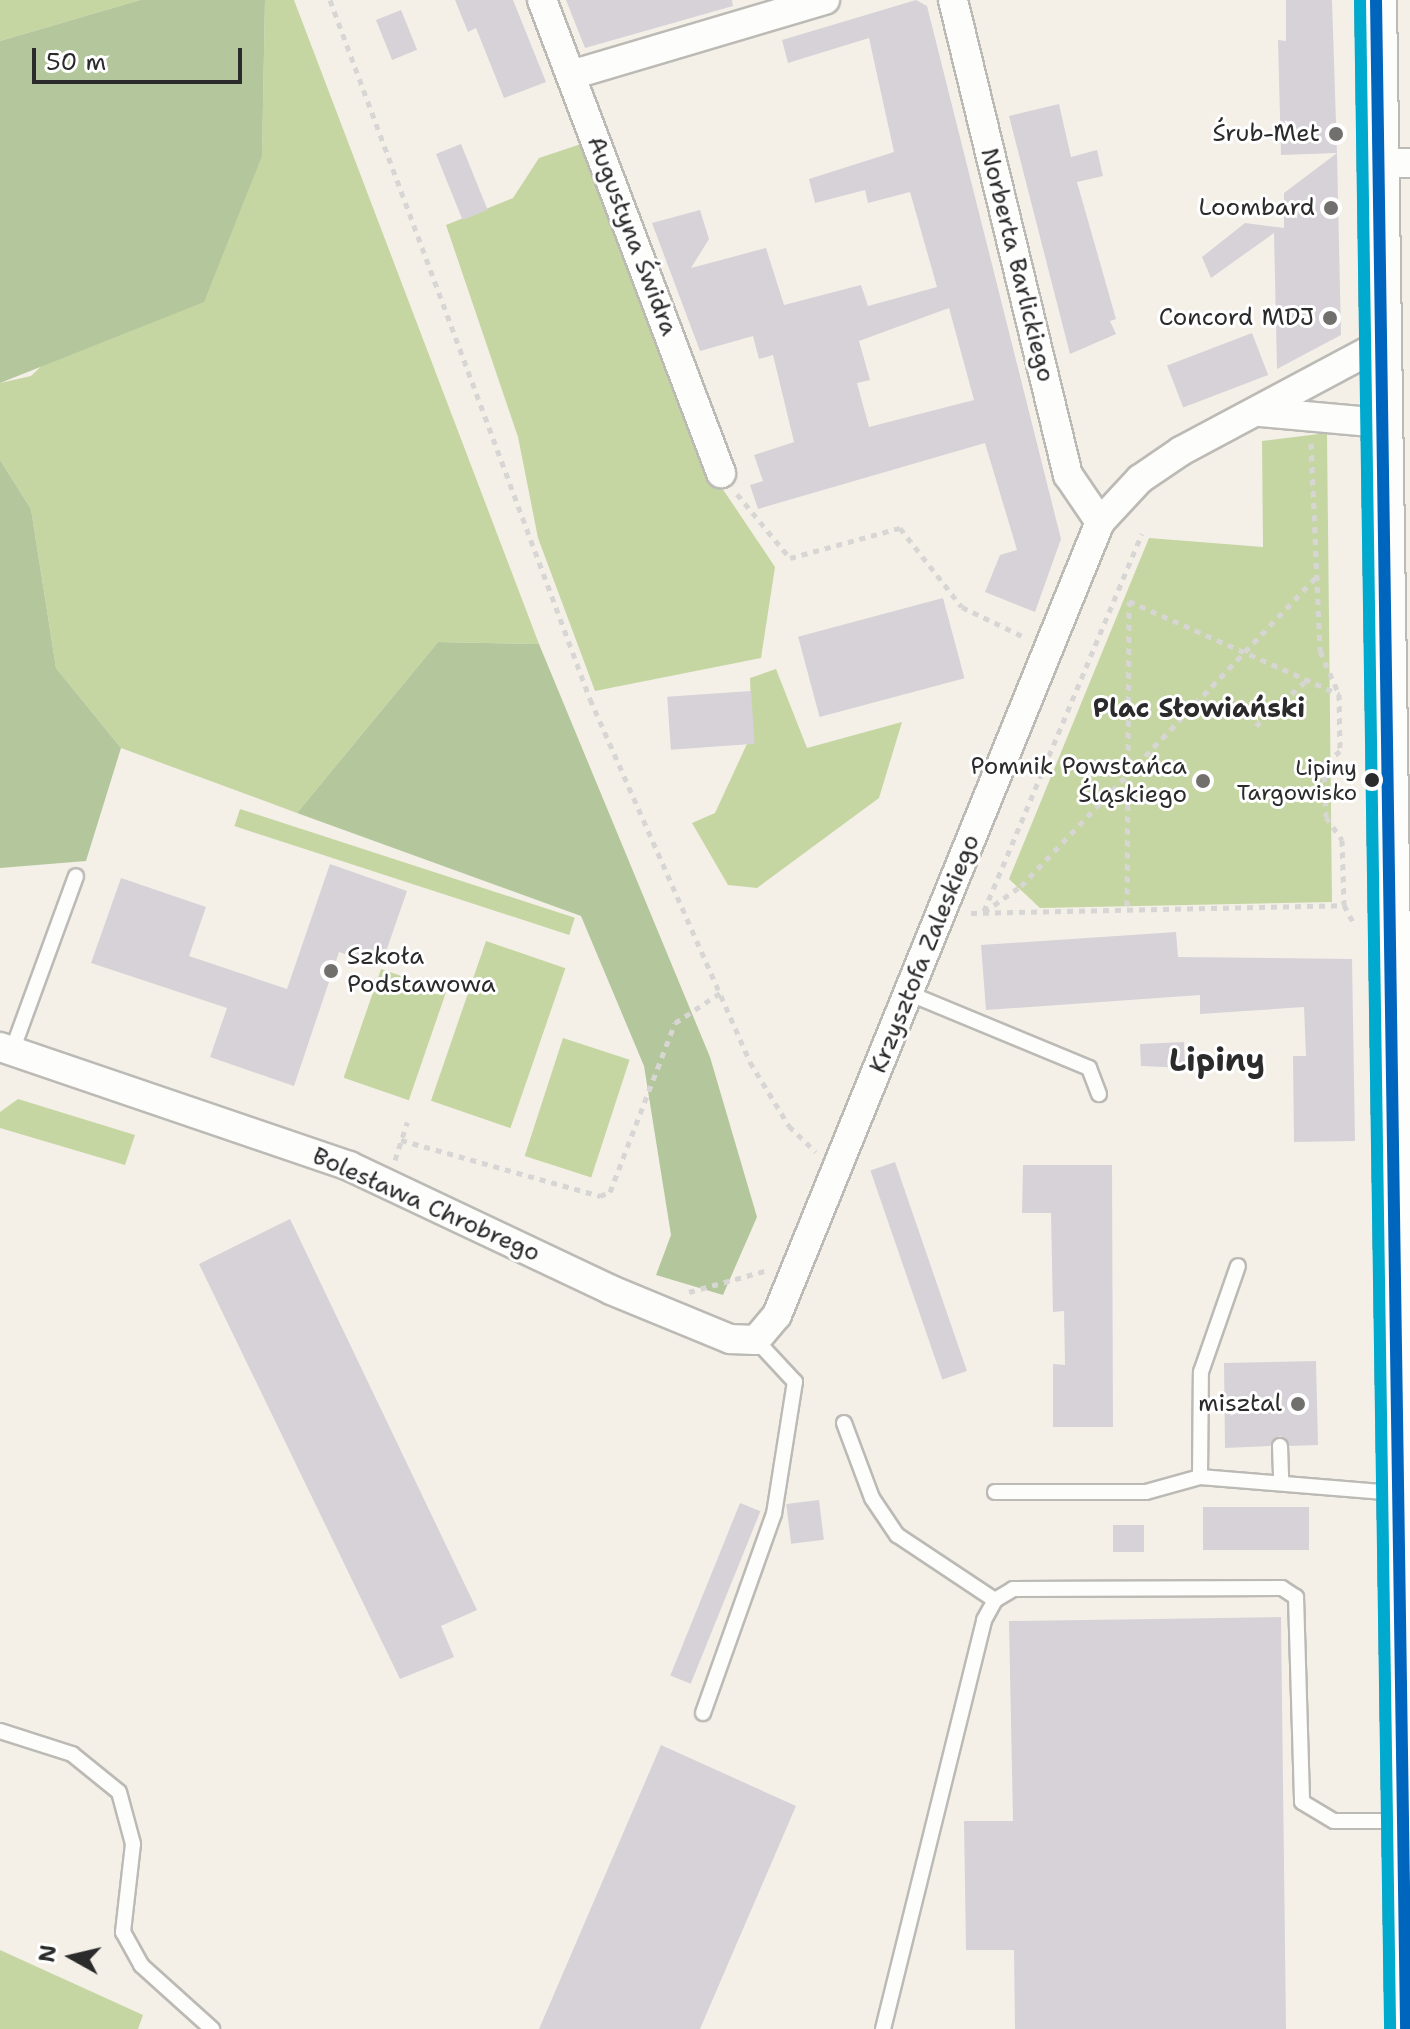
<!DOCTYPE html>
<html>
<head>
<meta charset="utf-8">
<style>
  body { margin:0 }
  #map { position:relative; width:1410px; height:2029px; overflow:hidden; background:#f4f0e8; font-family:"Shantell Sans",sans-serif }
  div>[style] { position:absolute }
  .green>* { inset:0; background:#c5d6a2; transform-origin:0 0 }
  .forest>* { inset:0; background:#b4c79c }
  .building>* { inset:0; background:#d6d2d8; transform-origin:0 0 }
  .path>* { height:5px; margin-top:-2.5px; transform-origin:0; background:repeating-linear-gradient(90deg,#d7d6d4 0 6px,transparent 0 12px) }
  .roads { filter:drop-shadow(2px 0 #bcbab5) drop-shadow(-2px 0 #bcbab5) drop-shadow(0 2px #bcbab5) drop-shadow(0 -2px #bcbab5) }
  .lane>* { height:14px; margin:-7px; padding:0 7px; transform-origin:7px; border-radius:7px; background:#fdfdfc }
  .street>* { height:28px; margin:-14px; padding:0 14px; transform-origin:14px; border-radius:14px; background:#fdfdfc }
  .secondary>* { height:40px; margin:-20px; padding:0 20px; transform-origin:20px; border-radius:20px; background:#fdfdfc }
  .bus-1>* { height:12px; margin:-6px; padding:0 6px; transform-origin:6px; border-radius:6px; background:#0065bd }
  .bus-2>* { height:12px; margin:-6px; padding:0 6px; transform-origin:6px; border-radius:6px; background:#00a9ce }
  .dots>* { width:22px; height:22px; translate:-50% -50%; box-sizing:border-box; border:4px solid #fff; border-radius:50% }
  span { translate:-50% -50%; white-space:nowrap; text-align:center; line-height:1.15; -webkit-text-stroke:6px #fff; paint-order:stroke }
  .bus-label { font-size:22px; color:#2b2b2b }
  .right { translate:-100% -50%; text-align:right }
  .poi-label { font-size:24px; color:#2b2b2b }
  .left { translate:0 -50%; text-align:left }
  .street-label { font-size:24px; color:#2b2b2b }
  .neighbourhood-label { font-size:26px; color:#2b2b2b; font-weight:700 }
  .district-label { font-size:32px; color:#2b2b2b; font-weight:700 }
  .north { position:absolute; left:32px; top:1917px; width:80px; height:80px; -webkit-text-stroke:6px #fff; paint-order:stroke; rotate:278deg; font-size:22px; font-weight:700; line-height:32px; text-align:center; color:#2b2b2b }
  .north::after { content:''; display:block; margin:auto; width:28px; height:36px; background:#2b2b2b; clip-path:polygon(50% 0,100% 100%,50% 72%,0 100%) }
  .scale { position:absolute; left:32px; top:48px; width:210px; height:36px; box-sizing:border-box; border:4px solid #2b2b2b; border-top:0; padding-left:10px; font-size:24px; line-height:28px; white-space:nowrap; color:#2b2b2b; -webkit-text-stroke:6px #fff; paint-order:stroke }
</style>
</head>
<body>
<div id="map">
  <div class="green">
    <div style="clip-path:polygon(0 0,140px 0,0 41px)"></div>
    <div style="clip-path:polygon(265px 0,294px 0,539px 644px,438px 642px,297px 813px,121px 748px,56px 668px,31px 509px,0 460px,0 383px,31px 376px,262px 156px)"></div>
    <div style="clip-path:polygon(584px 143px,714px 476px,775px 567px,761px 658px,595px 691px,538px 538px,518px 437px,446px 225px,513px 198px,539px 158px)"></div>
    <div style="clip-path:polygon(1327px 433px,1332px 902px,1040px 908px,1009px 879px,1149px 538px,1263px 547px,1262px 441px)"></div>
    <div style="clip-path:polygon(776px 669px,807px 748px,902px 722px,879px 798px,757px 888px,728px 885px,692px 823px,715px 813px,752px 733px,750px 678px)"></div>
    <div style="left:240px;top:809px;width:352px;height:18px;rotate:18deg"></div>
    <div style="left:486px;top:941px;width:84px;height:169px;rotate:19deg"></div>
    <div style="left:381px;top:969px;width:69px;height:115px;rotate:19deg"></div>
    <div style="left:563px;top:1038px;width:70px;height:124px;rotate:18deg"></div>
    <div style="clip-path:polygon(18px 1099px,135px 1135px,125px 1165px,0 1128px,0 1112px)"></div>
    <div style="clip-path:polygon(0 1950px,143px 2015px,138px 2029px,0 2029px)"></div>
  </div>
  <div class="forest">
    <div style="clip-path:polygon(140px 0,265px 0,262px 156px,204px 302px,0 383px,0 41px)"></div>
    <div style="clip-path:polygon(0 460px,31px 509px,56px 668px,121px 748px,86px 861px,0 868px)"></div>
    <div style="clip-path:polygon(438px 642px,539px 644px,710px 1057px,757px 1217px,723px 1295px,656px 1275px,671px 1235px,644px 1066px,581px 916px,297px 813px)"></div>
  </div>
  <div class="building">
    <div style="clip-path:polygon(455px 0,513px 0,546px 82px,504px 98px,476px 28px,468px 32px)"></div>
    <div style="clip-path:polygon(566px 0,732px 0,733px 6px,585px 48px)"></div>
    <div style="clip-path:polygon(evenodd,916px 0,927px 6px,1061px 539px,1035px 612px,985px 592px,1000px 555px,1017px 550px,985px 443px,758px 509px,750px 485px,763px 481px,754px 455px,794px 442px,773px 355px,759px 359px,753px 336px,700px 351px,652px 223px,700px 210px,709px 239px,691px 268px,766px 248px,784px 305px,861px 285px,868px 306px,937px 287px,910px 192px,868px 203px,865px 190px,815px 203px,809px 179px,894px 152px,869px 38px,788px 63px,782px 40px,916px 0,949px 308px,974px 400px,869px 427px,857px 383px,870px 380px,859px 341px,949px 308px)"></div>
    <div style="clip-path:polygon(1286px 0,1332px 0,1337px 153px,1281px 155px,1278px 40px,1286px 41px)"></div>
    <div style="left:401px;top:10px;width:43px;height:27px;rotate:68deg"></div>
    <div style="clip-path:polygon(1059px 104px,1071px 157px,1097px 150px,1103px 176px,1077px 182px,1116px 319px,1110px 321px,1116px 334px,1070px 354px,1009px 116px)"></div>
    <div style="left:461px;top:144px;width:71px;height:27px;rotate:68deg"></div>
    <div style="clip-path:polygon(1337px 153px,1341px 335px,1277px 369px,1274px 233px,1211px 278px,1202px 257px,1245px 223px,1284px 228px,1284px 193px)"></div>
    <div style="left:1252px;top:333px;width:45px;height:91px;rotate:69deg"></div>
    <div style="left:943px;top:598px;width:83px;height:150px;rotate:75deg"></div>
    <div style="left:751px;top:691px;width:53px;height:84px;rotate:86deg"></div>
    <div style="clip-path:polygon(330px 864px,407px 891px,381px 966px,339px 952px,294px 1086px,210px 1057px,227px 1008px,91px 963px,121px 878px,206px 907px,189px 956px,287px 989px)"></div>
    <div style="clip-path:polygon(1176px 932px,1178px 957px,1352px 959px,1355px 1141px,1294px 1142px,1293px 1056px,1306px 1056px,1304px 1007px,1200px 1014px,1200px 995px,986px 1010px,981px 945px)"></div>
    <div style="clip-path:polygon(1184px 1042px,1185px 1068px,1141px 1066px,1140px 1044px)"></div>
    <div style="left:895px;top:1162px;width:221px;height:26px;rotate:71deg"></div>
    <div style="clip-path:polygon(1023px 1165px,1112px 1165px,1113px 1427px,1053px 1427px,1053px 1364px,1065px 1365px,1064px 1311px,1053px 1312px,1051px 1213px,1022px 1213px)"></div>
    <div style="clip-path:polygon(290px 1219px,477px 1610px,441px 1626px,454px 1657px,400px 1679px,199px 1264px)"></div>
    <div style="clip-path:polygon(1316px 1361px,1318px 1445px,1290px 1446px,1280px 1436px,1270px 1446px,1225px 1448px,1224px 1363px)"></div>
    <div style="left:819px;top:1500px;width:40px;height:33px;rotate:83deg"></div>
    <div style="left:740px;top:1503px;width:22px;height:186px;rotate:22deg"></div>
    <div style="left:1203px;top:1507px;width:106px;height:43px"></div>
    <div style="left:1113px;top:1525px;width:31px;height:27px"></div>
    <div style="clip-path:polygon(1281px 1617px,1286px 2029px,1015px 2029px,1014px 1950px,966px 1950px,964px 1821px,1013px 1821px,1009px 1621px)"></div>
    <div style="clip-path:polygon(661px 1745px,796px 1806px,700px 2029px,539px 2029px)"></div>
  </div>
  <div class="path">
    <div style="left:330px;top:0;width:746px;rotate:69.6deg"></div>
    <div style="left:590px;top:699px;width:397px;rotate:66.2deg"></div>
    <div style="left:750px;top:1062px;width:75px;rotate:58.6deg"></div>
    <div style="left:789px;top:1126px;width:37px;rotate:44deg"></div>
    <div style="left:1311px;top:443px;width:208px;rotate:87.5deg"></div>
    <div style="left:1320px;top:651px;width:47px;rotate:66.2deg"></div>
    <div style="left:1339px;top:694px;width:57px;rotate:89deg"></div>
    <div style="left:1340px;top:751px;width:21px;rotate:141deg"></div>
    <div style="left:1324px;top:764px;width:53px;rotate:87.8deg"></div>
    <div style="left:1326px;top:817px;width:28px;rotate:55deg"></div>
    <div style="left:1342px;top:840px;width:65px;rotate:88.2deg"></div>
    <div style="left:737px;top:494px;width:83px;rotate:50.4deg"></div>
    <div style="left:790px;top:558px;width:114px;rotate:-15.3deg"></div>
    <div style="left:900px;top:528px;width:100px;rotate:51.9deg"></div>
    <div style="left:962px;top:607px;width:69px;rotate:25.8deg"></div>
    <div style="left:1256px;top:726px;width:72px;rotate:-42.2deg"></div>
    <div style="left:1127px;top:906px;width:305px;rotate:-89.6deg"></div>
    <div style="left:1129px;top:601px;width:230px;rotate:23.9deg"></div>
    <div style="left:984px;top:911px;width:409px;rotate:-67.3deg"></div>
    <div style="left:984px;top:912px;width:45px;rotate:-35.1deg"></div>
    <div style="left:1021px;top:886px;width:427px;rotate:-46.3deg"></div>
    <div style="left:971px;top:913px;width:373px;rotate:-1.2deg"></div>
    <div style="left:1344px;top:905px;width:21px;rotate:62deg"></div>
    <div style="left:401px;top:1140px;width:207px;rotate:15.7deg"></div>
    <div style="left:600px;top:1196px;width:11px;rotate:-22deg"></div>
    <div style="left:610px;top:1192px;width:181px;rotate:-69deg"></div>
    <div style="left:675px;top:1023px;width:54px;rotate:-33.7deg"></div>
    <div style="left:395px;top:1160px;width:40px;rotate:-72deg"></div>
    <div style="left:689px;top:1292px;width:82px;rotate:-15.6deg"></div>
  </div>
  <div class="roads">
    <div class="lane">
      <div style="left:908px;top:993px;width:196px;rotate:22.5deg"></div>
      <div style="left:1089px;top:1068px;width:28px;rotate:69deg"></div>
      <div style="left:12px;top:1051px;width:186px;rotate:-69.9deg"></div>
      <div style="left:844px;top:1423px;width:80px;rotate:69.5deg"></div>
      <div style="left:872px;top:1498px;width:45px;rotate:56deg"></div>
      <div style="left:897px;top:1535px;width:118px;rotate:33.6deg"></div>
      <div style="left:1280px;top:1446px;width:33px;rotate:88deg"></div>
      <div style="left:1200px;top:1477px;width:105px;rotate:-89.5deg"></div>
      <div style="left:1201px;top:1372px;width:112px;rotate:-70.8deg"></div>
      <div style="left:995px;top:1492px;width:151px"></div>
      <div style="left:1146px;top:1492px;width:56px;rotate:-15.5deg"></div>
      <div style="left:1200px;top:1477px;width:197px;rotate:4.7deg"></div>
      <div style="left:703px;top:1713px;width:211px;rotate:-70.4deg"></div>
      <div style="left:774px;top:1514px;width:134px;rotate:-81deg"></div>
      <div style="left:795px;top:1382px;width:57px;rotate:-132.9deg"></div>
      <div style="left:0;top:1731px;width:76px;rotate:17.7deg"></div>
      <div style="left:72px;top:1754px;width:60px;rotate:39deg"></div>
      <div style="left:119px;top:1792px;width:54px;rotate:74.9deg"></div>
      <div style="left:133px;top:1844px;width:89px;rotate:96.5deg"></div>
      <div style="left:123px;top:1932px;width:38px;rotate:61deg"></div>
      <div style="left:141px;top:1965px;width:96px;rotate:42deg"></div>
      <div style="left:883px;top:2029px;width:421px;rotate:-76.1deg"></div>
      <div style="left:984px;top:1620px;width:23px;rotate:-61deg"></div>
      <div style="left:995px;top:1600px;width:21px;rotate:-31deg"></div>
      <div style="left:1013px;top:1589px;width:269px;rotate:-0.2deg"></div>
      <div style="left:1282px;top:1588px;width:17px;rotate:33deg"></div>
      <div style="left:1296px;top:1597px;width:205px;rotate:88.3deg"></div>
      <div style="left:1302px;top:1802px;width:37px;rotate:31deg"></div>
      <div style="left:1334px;top:1821px;width:66px"></div>
    </div>
    <div class="street">
      <div style="left:542px;top:0;width:506px;rotate:69.27deg"></div>
      <div style="left:953px;top:0;width:489px;rotate:76.4deg"></div>
      <div style="left:1068px;top:475px;width:57px;rotate:55.8deg"></div>
      <div style="left:571px;top:75px;width:265px;rotate:-16.5deg"></div>
      <div style="left:1377px;top:164px;width:33px;rotate:-2deg"></div>
      <div style="left:1261px;top:412px;width:121px;rotate:5.2deg"></div>
      <div style="left:0;top:1047px;width:369px;rotate:18.8deg"></div>
      <div style="left:349px;top:1166px;width:290px;rotate:25.3deg"></div>
      <div style="left:611px;top:1290px;width:129px;rotate:22.4deg"></div>
      <div style="left:730px;top:1339px;width:26px;rotate:2deg"></div>
      <div style="left:756px;top:1340px;width:33px;rotate:-50deg"></div>
      <div style="left:777px;top:1315px;width:856px;rotate:-67.84deg"></div>
      <div style="left:1100px;top:522px;width:59px;rotate:-47.1deg"></div>
      <div style="left:1140px;top:479px;width:50px;rotate:-34.3deg"></div>
      <div style="left:1181px;top:451px;width:227px;rotate:-28.1deg"></div>
    </div>
    <div class="secondary">
      <div style="left:1376px;top:0;width:2029px;rotate:89.15deg"></div>
    </div>
  </div>
  <div class="bus-1">
    <div style="left:1376px;top:0;width:2029px;rotate:89.15deg"></div>
  </div>
  <div class="bus-2">
    <div style="left:1360px;top:0;width:2029px;rotate:89.15deg"></div>
  </div>
  <div class="dots">
    <div style="left:1336px;top:134px;background:#71706d"></div>
    <div style="left:1331px;top:208px;background:#71706d"></div>
    <div style="left:1330px;top:318px;background:#71706d"></div>
    <div style="left:1372px;top:780px;background:#2b2b2b"></div>
    <div style="left:1203px;top:781px;background:#71706d"></div>
    <div style="left:331px;top:971px;background:#71706d"></div>
    <div style="left:1298px;top:1404px;background:#71706d"></div>
  </div>
  <div class="bus-label">
    <span class="right" style="left:1357px;top:780px">Lipiny<br>Targowisko</span>
  </div>
  <div class="poi-label">
    <span class="right" style="left:1320px;top:134px">Śrub-Met</span>
    <span class="right" style="left:1315px;top:208px">Loombard</span>
    <span class="right" style="left:1314px;top:318px">Concord MDJ</span>
    <span class="right" style="left:1187px;top:781px">Pomnik Powstańca<br>Śląskiego</span>
    <span class="left" style="left:347px;top:971px">Szkoła<br>Podstawowa</span>
    <span class="right" style="left:1282px;top:1404px">misztal</span>
  </div>
  <div class="street-label">
    <span style="left:632px;top:236px;rotate:69deg">Augustyna Świdra</span>
    <span style="left:1017px;top:265px;rotate:76deg">Norberta Barlickiego</span>
    <span style="left:925px;top:954px;rotate:-68deg">Krzysztofa Zaleskiego</span>
    <span style="left:426px;top:1205px;rotate:24deg">Bolesława Chrobrego</span>
  </div>
  <div class="neighbourhood-label">
    <span style="left:1199px;top:708px">Plac Słowiański</span>
  </div>
  <div class="district-label">
    <span style="left:1217px;top:1060px">Lipiny</span>
  </div>
  <div class="north">N</div>
  <div class="scale">50 m</div>
</div>
</body>
</html>
